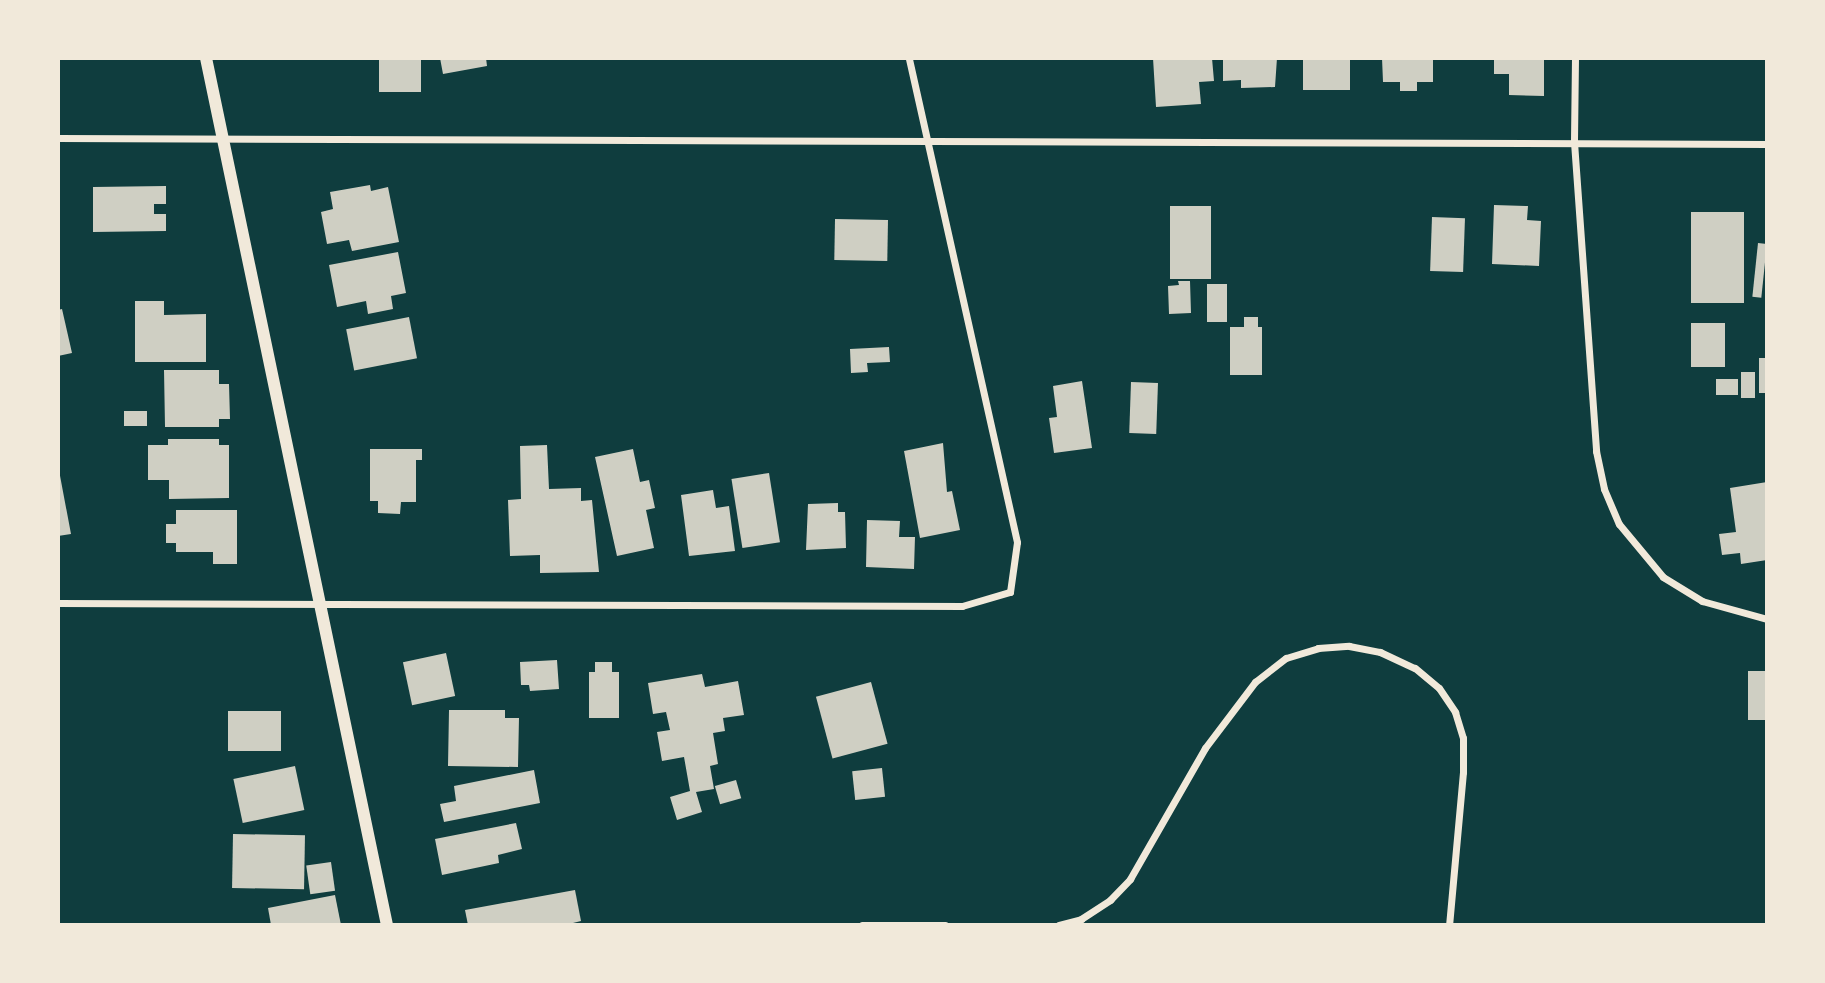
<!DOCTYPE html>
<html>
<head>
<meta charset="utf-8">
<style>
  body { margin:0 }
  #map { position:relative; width:1825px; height:983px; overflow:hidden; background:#0f3d3e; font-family:Arial,sans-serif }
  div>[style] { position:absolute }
  .building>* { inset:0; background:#cfcfc3; transform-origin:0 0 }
  .minor>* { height:7px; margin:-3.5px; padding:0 3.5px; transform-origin:3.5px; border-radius:3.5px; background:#f1e9da }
  .tertiary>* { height:12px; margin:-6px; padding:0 6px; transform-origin:6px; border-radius:6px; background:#f1e9da }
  span { translate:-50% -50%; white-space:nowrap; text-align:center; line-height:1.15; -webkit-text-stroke:5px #f1e9da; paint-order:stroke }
  .frame { position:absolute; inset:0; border:60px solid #f1e9da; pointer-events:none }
</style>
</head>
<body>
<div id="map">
  <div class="building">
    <div style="left:379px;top:58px;width:42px;height:34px"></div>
    <div style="clip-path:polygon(440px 58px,486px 58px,487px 66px,443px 74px)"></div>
    <div style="clip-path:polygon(1153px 58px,1212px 58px,1214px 81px,1199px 82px,1201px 104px,1156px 107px)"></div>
    <div style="clip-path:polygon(1223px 58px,1277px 58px,1275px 87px,1241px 88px,1241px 80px,1223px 81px)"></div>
    <div style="left:1303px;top:58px;width:47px;height:32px"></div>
    <div style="clip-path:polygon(1382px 58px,1433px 58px,1433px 82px,1417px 82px,1417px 91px,1400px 91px,1400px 82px,1383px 82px)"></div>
    <div style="clip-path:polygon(1494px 58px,1544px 58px,1544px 96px,1509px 95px,1509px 74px,1494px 74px)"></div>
    <div style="clip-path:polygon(370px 185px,371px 191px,388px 187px,399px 242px,352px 251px,349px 240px,327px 244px,321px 212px,333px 209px,330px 192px)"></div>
    <div style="clip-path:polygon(166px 186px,166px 204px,154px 204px,154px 214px,166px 214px,166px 231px,93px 232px,93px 187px)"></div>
    <div style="clip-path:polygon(1494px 205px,1528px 206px,1527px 220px,1541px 221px,1539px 266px,1492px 264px)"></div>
    <div style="left:1170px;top:206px;width:41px;height:73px"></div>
    <div style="left:1691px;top:212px;width:53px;height:91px"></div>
    <div style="left:1432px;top:217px;width:33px;height:54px;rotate:2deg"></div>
    <div style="left:888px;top:220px;width:41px;height:53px;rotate:91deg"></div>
    <div style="left:1758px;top:243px;width:9px;height:54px;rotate:6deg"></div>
    <div style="clip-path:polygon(398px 252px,406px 293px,391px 296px,393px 309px,368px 314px,366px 301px,337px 307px,329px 265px)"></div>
    <div style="clip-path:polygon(1178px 281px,1190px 281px,1191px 313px,1169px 314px,1168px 286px,1179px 285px)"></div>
    <div style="left:1207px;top:284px;width:20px;height:38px"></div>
    <div style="clip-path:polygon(135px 301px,164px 301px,164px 315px,206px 314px,206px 362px,135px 362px)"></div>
    <div style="clip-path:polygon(62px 309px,72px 353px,58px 356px,58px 310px)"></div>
    <div style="left:409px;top:317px;width:42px;height:64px;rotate:79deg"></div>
    <div style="clip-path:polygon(1244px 317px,1258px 317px,1258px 327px,1262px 327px,1262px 375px,1230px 375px,1230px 327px,1244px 327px)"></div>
    <div style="left:1691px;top:323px;width:34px;height:44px"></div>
    <div style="clip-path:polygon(889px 347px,890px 362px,867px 363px,868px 372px,851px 373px,850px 349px)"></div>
    <div style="left:1759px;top:358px;width:8px;height:35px"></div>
    <div style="clip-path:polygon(164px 370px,219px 370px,219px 384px,229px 384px,230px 419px,219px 419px,219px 427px,165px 427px)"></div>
    <div style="left:1741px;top:372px;width:14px;height:26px"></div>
    <div style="left:1716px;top:379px;width:22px;height:16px"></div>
    <div style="clip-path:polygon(1082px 381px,1092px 448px,1054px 453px,1049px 418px,1057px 417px,1053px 386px)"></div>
    <div style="left:1131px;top:382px;width:27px;height:51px;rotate:2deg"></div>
    <div style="left:124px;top:411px;width:23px;height:15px"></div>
    <div style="clip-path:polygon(168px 439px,219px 439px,219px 445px,229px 445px,229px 498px,169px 499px,169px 480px,148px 480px,148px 445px,168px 445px)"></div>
    <div style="clip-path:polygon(943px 443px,947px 492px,952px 491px,960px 530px,920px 538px,904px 451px)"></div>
    <div style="clip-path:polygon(547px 445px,549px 489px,581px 488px,581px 501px,592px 500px,599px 572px,540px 573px,540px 555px,510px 556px,508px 500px,521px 499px,520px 446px)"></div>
    <div style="clip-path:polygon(370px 449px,422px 449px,422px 460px,416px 460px,416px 502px,401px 502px,400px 514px,378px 513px,378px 501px,370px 501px)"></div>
    <div style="clip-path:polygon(633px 449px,640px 482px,649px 480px,655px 508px,646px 510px,654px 548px,617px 556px,595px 457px)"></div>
    <div style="clip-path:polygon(58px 465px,71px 534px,58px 536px)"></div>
    <div style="left:769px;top:473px;width:70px;height:38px;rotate:81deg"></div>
    <div style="clip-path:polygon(1767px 482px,1767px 560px,1741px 564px,1740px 553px,1722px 555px,1719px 534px,1736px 532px,1730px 488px)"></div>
    <div style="clip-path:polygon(713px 490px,716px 508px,729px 506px,735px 551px,689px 556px,681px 495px)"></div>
    <div style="clip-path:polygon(838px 503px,838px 512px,845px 512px,846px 548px,806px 550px,808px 504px)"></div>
    <div style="clip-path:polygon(176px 510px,237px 510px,237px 564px,213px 564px,213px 552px,176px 552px,176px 543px,166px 543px,166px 524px,176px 524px)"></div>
    <div style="clip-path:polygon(867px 520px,900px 521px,899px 537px,915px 537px,914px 569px,866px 567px)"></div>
    <div style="left:446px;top:653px;width:44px;height:44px;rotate:78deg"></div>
    <div style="clip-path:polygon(557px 660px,559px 689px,530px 691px,529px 685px,521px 685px,520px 662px)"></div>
    <div style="clip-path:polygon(595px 662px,612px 662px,612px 672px,619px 672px,619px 718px,589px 718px,589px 672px,595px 672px)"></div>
    <div style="left:1748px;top:671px;width:19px;height:49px"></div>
    <div style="clip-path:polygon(702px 674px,705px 687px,738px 681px,744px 715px,723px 718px,725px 731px,713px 733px,718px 764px,710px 766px,714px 789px,696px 792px,702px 812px,677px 820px,670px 797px,690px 791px,684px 757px,662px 761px,657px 732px,670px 730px,666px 712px,653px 714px,648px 683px)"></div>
    <div style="left:871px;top:682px;width:64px;height:57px;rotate:75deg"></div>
    <div style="clip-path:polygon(449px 710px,505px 710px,505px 718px,519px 718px,518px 767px,448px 766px)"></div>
    <div style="left:228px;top:711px;width:53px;height:40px"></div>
    <div style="left:295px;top:766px;width:45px;height:63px;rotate:78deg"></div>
    <div style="left:882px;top:768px;width:29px;height:30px;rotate:84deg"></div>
    <div style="clip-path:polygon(534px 770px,540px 803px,444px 822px,440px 804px,456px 801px,454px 786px)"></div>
    <div style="left:736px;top:780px;width:19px;height:22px;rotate:74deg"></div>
    <div style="clip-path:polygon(516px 823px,522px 849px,498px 855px,499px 863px,442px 875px,435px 839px)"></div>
    <div style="left:233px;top:834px;width:72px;height:54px;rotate:1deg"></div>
    <div style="left:331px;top:862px;width:29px;height:25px;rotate:82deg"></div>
    <div style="clip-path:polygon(575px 890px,581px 921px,565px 925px,468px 925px,465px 910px)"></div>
    <div style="clip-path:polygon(335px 895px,341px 925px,271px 925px,268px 908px)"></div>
  </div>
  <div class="minor">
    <div style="left:1575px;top:58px;width:84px;rotate:90.7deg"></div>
    <div style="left:1574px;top:142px;width:310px;rotate:85.9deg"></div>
    <div style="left:1596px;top:451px;width:39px;rotate:78deg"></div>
    <div style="left:1604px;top:489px;width:38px;rotate:67deg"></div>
    <div style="left:1619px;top:524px;width:69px;rotate:50.3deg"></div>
    <div style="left:1663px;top:577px;width:46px;rotate:31.6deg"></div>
    <div style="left:1702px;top:601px;width:67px;rotate:15.5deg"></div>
    <div style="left:58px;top:138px;width:1709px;rotate:0.2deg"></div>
    <div style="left:58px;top:603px;width:904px;rotate:0.19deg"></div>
    <div style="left:962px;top:606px;width:50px;rotate:-16.3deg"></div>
    <div style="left:1010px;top:592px;width:50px;rotate:-82deg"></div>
    <div style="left:1017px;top:542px;width:496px;rotate:-102.6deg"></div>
    <div style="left:862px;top:925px;width:83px"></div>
    <div style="left:1059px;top:925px;width:23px;rotate:-15deg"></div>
    <div style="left:1081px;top:919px;width:35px;rotate:-33deg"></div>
    <div style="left:1110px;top:900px;width:29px;rotate:-46deg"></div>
    <div style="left:1130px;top:879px;width:151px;rotate:-60.2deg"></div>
    <div style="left:1205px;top:748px;width:83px;rotate:-52.9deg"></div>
    <div style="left:1255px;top:682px;width:39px;rotate:-38deg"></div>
    <div style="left:1286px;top:658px;width:34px;rotate:-17deg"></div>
    <div style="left:1318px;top:648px;width:31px;rotate:-4deg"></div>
    <div style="left:1349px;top:646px;width:32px;rotate:11deg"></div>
    <div style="left:1380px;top:652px;width:38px;rotate:25deg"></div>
    <div style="left:1415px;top:668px;width:31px;rotate:40deg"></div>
    <div style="left:1439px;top:688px;width:29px;rotate:56deg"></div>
    <div style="left:1455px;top:712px;width:27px;rotate:73deg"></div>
    <div style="left:1463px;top:738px;width:34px;rotate:90deg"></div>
    <div style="left:1463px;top:772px;width:154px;rotate:95.2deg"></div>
  </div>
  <div class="tertiary">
    <div style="left:206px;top:58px;width:886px;rotate:78.21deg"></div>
  </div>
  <div class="frame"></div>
</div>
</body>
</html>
